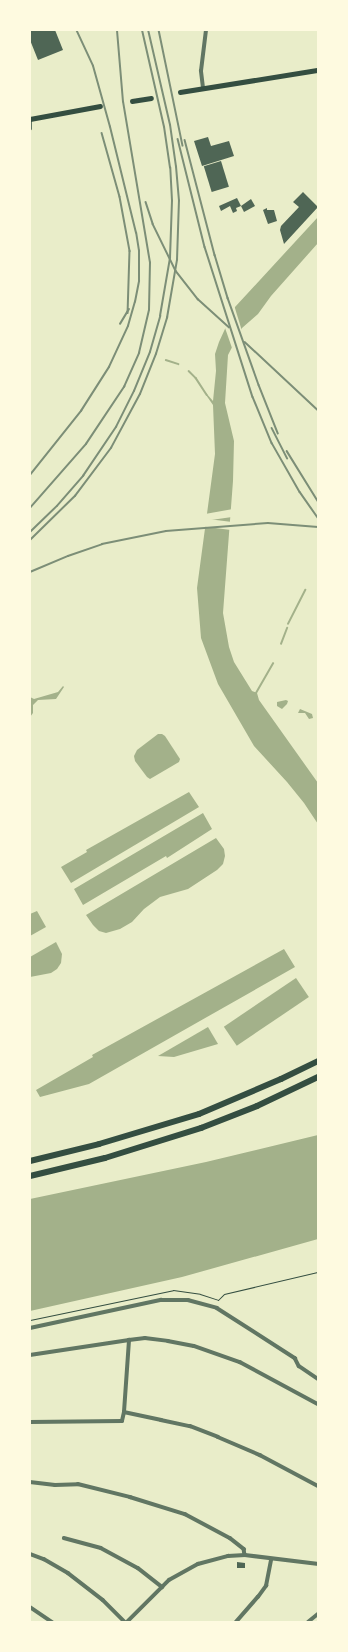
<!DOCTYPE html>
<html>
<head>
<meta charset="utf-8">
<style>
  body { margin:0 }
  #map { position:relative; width:348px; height:1652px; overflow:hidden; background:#e9edc9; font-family:Rubik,sans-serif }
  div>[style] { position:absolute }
  .water>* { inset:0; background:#a3b18a; transform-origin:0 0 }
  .pier>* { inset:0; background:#e9edc9; transform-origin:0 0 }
  .stream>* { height:1.5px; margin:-0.75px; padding:0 0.75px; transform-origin:0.75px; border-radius:0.75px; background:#a3b18a }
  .building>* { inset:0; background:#4f6655; transform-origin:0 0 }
  .path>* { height:1px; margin:-0.5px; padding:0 0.5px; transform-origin:0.5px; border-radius:0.5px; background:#344e41 }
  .minor>* { height:3.5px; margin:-1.75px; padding:0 1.75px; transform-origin:1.75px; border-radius:1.75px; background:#617663 }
  .secondary>* { height:4.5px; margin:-2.25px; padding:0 2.25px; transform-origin:2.25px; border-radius:2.25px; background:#344e41 }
  .motorway>* { height:6px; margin:-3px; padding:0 3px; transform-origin:3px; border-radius:3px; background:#344e41 }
  .rail>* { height:1.5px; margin:-0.75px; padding:0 0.75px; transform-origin:0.75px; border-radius:0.75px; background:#7c8e77 }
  span { translate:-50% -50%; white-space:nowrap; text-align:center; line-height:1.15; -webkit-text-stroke:3px #fefae0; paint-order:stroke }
  .frame { position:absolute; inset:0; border:31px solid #fefae0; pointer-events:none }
</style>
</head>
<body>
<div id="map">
  <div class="water">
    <div style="clip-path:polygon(318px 217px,318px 243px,271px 296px,258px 314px,242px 328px,228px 355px,225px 403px,234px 441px,233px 481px,223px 613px,229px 647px,234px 662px,252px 691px,257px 693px,259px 700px,318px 783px,318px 824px,304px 803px,287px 782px,254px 746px,218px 684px,201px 638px,197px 588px,215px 454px,213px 405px,206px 395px,206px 393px,213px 401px,216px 371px,215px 354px,219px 342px,235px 307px)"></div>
    <div style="clip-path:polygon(63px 686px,64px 687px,56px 699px,38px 700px,33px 705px,33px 713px,30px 717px,30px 697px,34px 699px,58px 692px)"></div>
    <div style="clip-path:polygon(286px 700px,288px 701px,287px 704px,282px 709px,277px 706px,277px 702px)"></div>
    <div style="clip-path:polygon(300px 709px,312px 714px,313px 718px,309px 719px,305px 713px,298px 713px)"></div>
    <div style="clip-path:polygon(158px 734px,162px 734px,165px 736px,180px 759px,179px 762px,150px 779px,147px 777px,135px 761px,134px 756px,137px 750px)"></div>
    <div style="clip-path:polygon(189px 792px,199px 807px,71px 883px,61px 867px,87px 852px,86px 850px)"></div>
    <div style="clip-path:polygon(203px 813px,212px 829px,167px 858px,166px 856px,83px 905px,74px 889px)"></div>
    <div style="clip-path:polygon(216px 838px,224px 849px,225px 856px,223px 864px,217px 870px,188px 889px,160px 897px,144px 909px,132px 922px,120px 929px,106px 933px,99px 931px,93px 925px,86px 915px)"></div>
    <div style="clip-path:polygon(37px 911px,46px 927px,30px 936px,30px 914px)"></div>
    <div style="clip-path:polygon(56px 942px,62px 954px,61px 963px,57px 969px,51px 973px,30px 977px,30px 957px)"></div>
    <div style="clip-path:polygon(284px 949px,295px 967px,89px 1084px,40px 1097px,36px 1090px,93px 1057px,92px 1055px)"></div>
    <div style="left:296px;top:978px;width:23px;height:87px;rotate:56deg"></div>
    <div style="clip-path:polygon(208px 1027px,218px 1044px,174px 1057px,158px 1056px)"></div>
    <div style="clip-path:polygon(318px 1135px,318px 1239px,182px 1277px,30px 1311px,30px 1199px,206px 1162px)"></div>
  </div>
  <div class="pier">
    <div style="clip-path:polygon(234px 305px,242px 331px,232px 348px,224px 325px)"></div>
    <div style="clip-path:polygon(233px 509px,232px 517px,204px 521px,205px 514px)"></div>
    <div style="left:232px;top:522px;width:8px;height:28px;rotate:97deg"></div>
  </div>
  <div class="stream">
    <div style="left:166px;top:360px;width:13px;rotate:18deg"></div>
    <div style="left:189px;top:371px;width:10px;rotate:45deg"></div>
    <div style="left:196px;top:378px;width:20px;rotate:57deg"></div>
    <div style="left:288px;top:624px;width:38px;rotate:-63deg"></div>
    <div style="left:281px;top:644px;width:17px;rotate:-69deg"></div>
    <div style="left:256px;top:693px;width:34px;rotate:-60deg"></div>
  </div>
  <div class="building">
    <div style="clip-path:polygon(31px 30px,55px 30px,63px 50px,38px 60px,30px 40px)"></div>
    <div style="clip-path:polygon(208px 137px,211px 146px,229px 141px,234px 156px,202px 166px,194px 141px)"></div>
    <div style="left:221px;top:161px;width:27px;height:18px;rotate:73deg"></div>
    <div style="clip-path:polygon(303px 192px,318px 207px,284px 244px,280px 230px,281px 226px,299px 207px,293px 202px)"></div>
    <div style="clip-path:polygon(237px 198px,241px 206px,236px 208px,237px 211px,233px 213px,230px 206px,221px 211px,219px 206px)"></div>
    <div style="clip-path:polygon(251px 199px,255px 206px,244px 212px,241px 206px)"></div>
    <div style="clip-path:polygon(267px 208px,267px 210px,274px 210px,277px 221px,268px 224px,263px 210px)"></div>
    <div style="clip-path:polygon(237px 1562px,245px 1563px,245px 1568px,237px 1568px)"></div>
  </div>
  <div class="path">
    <div style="left:30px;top:1320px;width:146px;rotate:-11.8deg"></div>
    <div style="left:173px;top:1290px;width:27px;rotate:8deg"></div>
    <div style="left:200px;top:1294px;width:19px;rotate:18deg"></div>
    <div style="left:218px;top:1300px;width:8px;rotate:-45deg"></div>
    <div style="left:224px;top:1294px;width:97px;rotate:-13.2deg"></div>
  </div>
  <div class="minor">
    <div style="left:203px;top:88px;width:17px;rotate:-97deg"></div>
    <div style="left:201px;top:71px;width:41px;rotate:-83deg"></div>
    <div style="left:30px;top:129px;width:10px;rotate:-90deg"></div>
    <div style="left:30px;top:1328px;width:134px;rotate:-12.1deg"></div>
    <div style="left:161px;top:1300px;width:27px"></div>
    <div style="left:188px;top:1300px;width:30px;rotate:15deg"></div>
    <div style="left:217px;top:1308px;width:93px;rotate:32.7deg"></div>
    <div style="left:295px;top:1358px;width:9px;rotate:63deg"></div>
    <div style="left:299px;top:1366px;width:23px;rotate:34deg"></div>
    <div style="left:30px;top:1355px;width:100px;rotate:-8.6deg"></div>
    <div style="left:129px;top:1340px;width:16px;rotate:-7deg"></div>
    <div style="left:145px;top:1338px;width:23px;rotate:7deg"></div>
    <div style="left:168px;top:1341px;width:26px;rotate:11deg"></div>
    <div style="left:194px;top:1346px;width:49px;rotate:19.2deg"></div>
    <div style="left:240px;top:1362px;width:89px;rotate:28.3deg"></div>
    <div style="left:124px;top:1412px;width:72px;rotate:-86deg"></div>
    <div style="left:30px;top:1422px;width:92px;rotate:-0.6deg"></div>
    <div style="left:122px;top:1421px;width:9px;rotate:-77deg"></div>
    <div style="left:124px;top:1412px;width:38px;rotate:12deg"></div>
    <div style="left:161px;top:1420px;width:30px;rotate:12deg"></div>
    <div style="left:190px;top:1426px;width:30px;rotate:21deg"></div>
    <div style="left:218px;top:1437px;width:46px;rotate:23.2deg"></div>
    <div style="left:260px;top:1455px;width:66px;rotate:28.1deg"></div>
    <div style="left:30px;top:1482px;width:25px;rotate:7deg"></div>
    <div style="left:55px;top:1485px;width:23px;rotate:-2deg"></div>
    <div style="left:78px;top:1484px;width:54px;rotate:14deg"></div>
    <div style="left:130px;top:1497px;width:58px;rotate:17.2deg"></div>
    <div style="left:185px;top:1514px;width:51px;rotate:28.1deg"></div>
    <div style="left:230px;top:1538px;width:18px;rotate:38deg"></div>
    <div style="left:244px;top:1549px;width:6px;rotate:81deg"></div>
    <div style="left:64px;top:1538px;width:38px;rotate:15deg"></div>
    <div style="left:101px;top:1548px;width:42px;rotate:28.4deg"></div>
    <div style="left:138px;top:1568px;width:31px;rotate:38deg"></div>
    <div style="left:30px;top:1554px;width:15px;rotate:20deg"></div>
    <div style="left:44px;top:1559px;width:28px;rotate:30deg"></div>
    <div style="left:68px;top:1573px;width:44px;rotate:37.6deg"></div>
    <div style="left:103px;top:1600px;width:31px;rotate:45deg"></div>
    <div style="left:30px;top:1607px;width:27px;rotate:34deg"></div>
    <div style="left:127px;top:1622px;width:59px;rotate:-45deg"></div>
    <div style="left:169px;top:1580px;width:33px;rotate:-29deg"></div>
    <div style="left:198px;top:1564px;width:31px;rotate:-15deg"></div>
    <div style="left:228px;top:1556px;width:17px;rotate:-3deg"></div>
    <div style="left:245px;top:1555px;width:74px;rotate:7deg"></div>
    <div style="left:236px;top:1622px;width:33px;rotate:-49deg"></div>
    <div style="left:258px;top:1597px;width:14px;rotate:-54deg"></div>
    <div style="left:266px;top:1586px;width:26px;rotate:-79deg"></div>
    <div style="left:308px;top:1622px;width:13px;rotate:-39deg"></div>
  </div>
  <div class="secondary">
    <div style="left:180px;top:92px;width:140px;rotate:-9.1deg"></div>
    <div style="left:132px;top:101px;width:19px;rotate:-9deg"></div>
    <div style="left:30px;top:119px;width:71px;rotate:-10.5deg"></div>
  </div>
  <div class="motorway">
    <div style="left:30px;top:1161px;width:71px;rotate:-13.8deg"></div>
    <div style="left:99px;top:1144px;width:104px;rotate:-16.7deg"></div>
    <div style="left:199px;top:1114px;width:89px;rotate:-23.1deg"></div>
    <div style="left:281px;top:1079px;width:41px;rotate:-25.9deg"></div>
    <div style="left:30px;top:1176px;width:77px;rotate:-13.5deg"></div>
    <div style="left:105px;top:1158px;width:101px;rotate:-17.4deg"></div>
    <div style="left:201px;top:1128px;width:60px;rotate:-21.4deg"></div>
    <div style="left:257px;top:1106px;width:68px;rotate:-25.4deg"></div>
  </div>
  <div class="rail">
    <div style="left:159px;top:30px;width:118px;rotate:78.3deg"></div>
    <div style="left:102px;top:133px;width:66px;rotate:74.3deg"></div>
    <div style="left:120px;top:197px;width:55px;rotate:79.5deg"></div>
    <div style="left:130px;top:251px;width:62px;rotate:91.8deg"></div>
    <div style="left:178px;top:139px;width:111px;rotate:76deg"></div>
    <div style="left:205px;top:247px;width:157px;rotate:72.3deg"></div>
    <div style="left:253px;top:397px;width:50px;rotate:67.6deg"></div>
    <div style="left:272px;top:443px;width:56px;rotate:60.3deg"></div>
    <div style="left:300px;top:492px;width:32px;rotate:55deg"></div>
    <div style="left:185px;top:140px;width:119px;rotate:75.4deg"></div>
    <div style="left:215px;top:255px;width:45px;rotate:73.2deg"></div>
    <div style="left:228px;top:298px;width:92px;rotate:70.4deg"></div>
    <div style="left:259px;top:385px;width:52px;rotate:68.4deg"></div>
    <div style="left:146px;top:202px;width:23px;rotate:72deg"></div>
    <div style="left:153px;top:224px;width:52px;rotate:63.9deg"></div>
    <div style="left:176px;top:271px;width:36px;rotate:52deg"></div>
    <div style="left:198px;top:299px;width:42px;rotate:42.1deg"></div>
    <div style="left:120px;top:324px;width:17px;rotate:-59deg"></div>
    <div style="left:245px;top:342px;width:100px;rotate:43deg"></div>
    <div style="left:272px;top:428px;width:34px;rotate:63deg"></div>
    <div style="left:287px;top:451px;width:59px;rotate:58.2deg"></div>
    <div style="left:30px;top:475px;width:82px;rotate:-51.4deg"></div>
    <div style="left:81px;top:411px;width:52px;rotate:-57.5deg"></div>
    <div style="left:109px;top:367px;width:45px;rotate:-65.1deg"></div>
    <div style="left:128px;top:326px;width:25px;rotate:-74deg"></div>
    <div style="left:135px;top:302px;width:21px;rotate:-79deg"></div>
    <div style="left:139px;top:281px;width:30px;rotate:-90deg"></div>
    <div style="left:139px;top:251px;width:18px;rotate:-99deg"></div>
    <div style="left:136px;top:233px;width:109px;rotate:-103.8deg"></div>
    <div style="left:110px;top:127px;width:63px;rotate:-105.6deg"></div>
    <div style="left:93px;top:66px;width:40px;rotate:-115deg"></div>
    <div style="left:30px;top:508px;width:85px;rotate:-48.8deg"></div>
    <div style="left:86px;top:444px;width:69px;rotate:-56.3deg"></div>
    <div style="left:124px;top:387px;width:37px;rotate:-66deg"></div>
    <div style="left:139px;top:353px;width:44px;rotate:-76.9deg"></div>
    <div style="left:149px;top:310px;width:47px;rotate:-88.8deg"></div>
    <div style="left:150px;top:263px;width:163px;rotate:-99.5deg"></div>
    <div style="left:123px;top:102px;width:72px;rotate:-94.8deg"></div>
    <div style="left:30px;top:532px;width:37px;rotate:-44deg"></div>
    <div style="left:57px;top:506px;width:40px;rotate:-49deg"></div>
    <div style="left:83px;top:476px;width:59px;rotate:-56deg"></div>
    <div style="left:116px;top:427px;width:40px;rotate:-63.4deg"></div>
    <div style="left:134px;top:391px;width:42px;rotate:-67.7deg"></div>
    <div style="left:150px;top:352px;width:37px;rotate:-74deg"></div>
    <div style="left:160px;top:316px;width:59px;rotate:-80.2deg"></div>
    <div style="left:170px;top:258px;width:57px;rotate:-88deg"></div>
    <div style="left:172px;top:201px;width:33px;rotate:-93deg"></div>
    <div style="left:170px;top:168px;width:41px;rotate:-98.3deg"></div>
    <div style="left:164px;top:127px;width:99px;rotate:-102.8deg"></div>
    <div style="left:30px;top:540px;width:63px;rotate:-44.4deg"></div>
    <div style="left:75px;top:496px;width:60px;rotate:-53.1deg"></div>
    <div style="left:111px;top:448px;width:61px;rotate:-61.8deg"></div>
    <div style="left:140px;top:394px;width:43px;rotate:-68.2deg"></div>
    <div style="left:156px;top:354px;width:38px;rotate:-73deg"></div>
    <div style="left:167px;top:318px;width:59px;rotate:-80.2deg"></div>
    <div style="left:177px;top:260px;width:59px;rotate:-88.1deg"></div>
    <div style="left:179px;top:201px;width:34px;rotate:-95deg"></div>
    <div style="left:176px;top:167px;width:42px;rotate:-98.1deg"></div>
    <div style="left:170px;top:125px;width:98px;rotate:-103deg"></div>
    <div style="left:30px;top:572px;width:41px;rotate:-22.8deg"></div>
    <div style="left:68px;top:556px;width:36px;rotate:-19deg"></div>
    <div style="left:102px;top:544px;width:65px;rotate:-11.5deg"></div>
    <div style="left:166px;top:531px;width:102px;rotate:-4.5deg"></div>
    <div style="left:268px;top:523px;width:50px;rotate:4.6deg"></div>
  </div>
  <div class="frame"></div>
</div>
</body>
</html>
